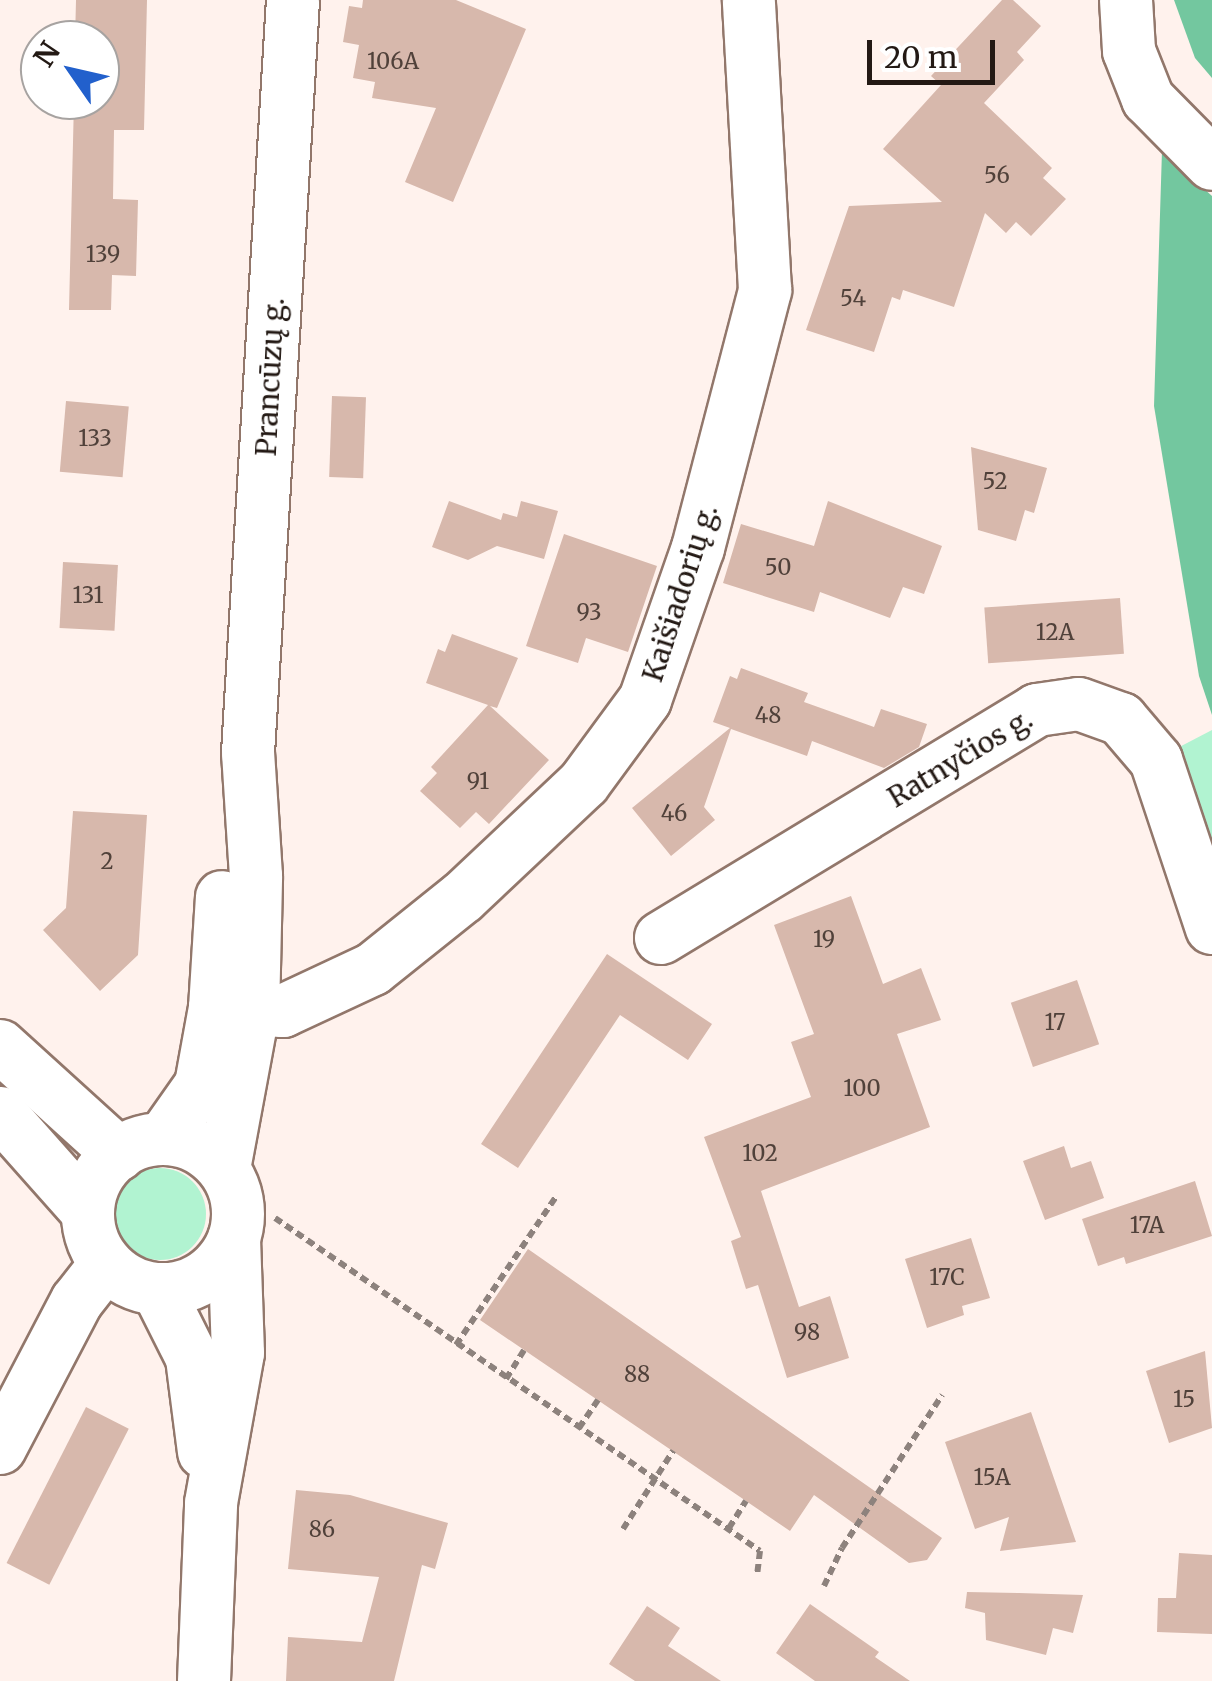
<!DOCTYPE html>
<html>
<head>
<meta charset="utf-8">
<style>
  body { margin:0 }
  #map { position:relative; width:1212px; height:1681px; overflow:hidden; background:#fff2ed; font-family:Merriweather,serif }
  div>[style] { position:absolute }
  .green>* { inset:0; background:#b1f3d1 }
  .round { border-radius:50% }
  .forest>* { inset:0; background:#73c79f }
  .building>* { inset:0; background:#d7b8ac; transform-origin:0 0 }
  .path>* { height:6px; margin-top:-3px; transform-origin:0; background:repeating-linear-gradient(90deg,#8d827d 0 8px,transparent 0 13px) }
  .roads { filter:drop-shadow(2px 0 #92776b) drop-shadow(-2px 0 #92776b) drop-shadow(0 2px #92776b) drop-shadow(0 -2px #92776b) }
  .minor>* { height:52px; margin:-26px; padding:0 26px; transform-origin:26px; border-radius:26px; background:#fff }
  .minor>.ring { margin:-26px; padding:0; box-sizing:content-box; background:none; border:52px solid #fff; border-radius:50% }
  span { translate:-50% -50%; white-space:nowrap; text-align:center; line-height:1.15; -webkit-text-stroke:8px #fff; paint-order:stroke }
  .number-label { font-size:22px; color:#50413a }
  .number-label span { -webkit-text-stroke-width:0 }
  .street-label { font-size:28px; color:#231914 }
  .north { position:absolute; left:20px; top:20px; width:100px; height:100px; box-sizing:border-box; background:#fff; border:2px solid #a7a3a1; border-radius:50%; rotate:304deg; font-size:28px; font-weight:700; line-height:40px; text-align:center; color:#231914 }
  .north::after { content:''; display:block; margin:auto; width:35px; height:45px; background:#2260cc; clip-path:polygon(50% 0,100% 100%,50% 72%,0 100%) }
  .scale { position:absolute; left:867px; top:40px; width:128px; height:45px; box-sizing:border-box; border:5px solid #231914; border-top:0; padding-left:12px; font-size:30px; line-height:35px; white-space:nowrap; color:#231914; -webkit-text-stroke:8px #fff; paint-order:stroke }
</style>
</head>
<body>
<div id="map">
  <div class="green">
    <div style="clip-path:polygon(1212px 730px,1212px 884px,1164px 755px)"></div>
    <div class="round" style="left:114px;top:1168px;width:92px;height:92px"></div>
  </div>
  <div class="forest">
    <div style="clip-path:polygon(1174px 0,1212px 0,1212px 78px,1195px 58px)"></div>
    <div style="clip-path:polygon(1162px 151px,1212px 196px,1212px 715px,1199px 676px,1154px 406px)"></div>
  </div>
  <div class="building">
    <div style="clip-path:polygon(76px 0,147px 0,144px 130px,114px 130px,113px 199px,138px 200px,136px 276px,112px 275px,111px 310px,69px 310px,74px 100px,100px 100px,100px 40px,75px 40px)"></div>
    <div style="clip-path:polygon(363px 0,456px 0,526px 29px,453px 202px,405px 182px,436px 108px,372px 98px,375px 82px,353px 78px,359px 45px,343px 42px,349px 6px,362px 8px)"></div>
    <div style="clip-path:polygon(1002px 0,1013px 0,1041px 26px,1017px 52px,1024px 60px,984px 103px,1052px 168px,1043px 178px,1066px 199px,1031px 236px,1016px 222px,1006px 233px,985px 213px,954px 307px,903px 290px,900px 300px,892px 297px,874px 352px,806px 330px,849px 206px,942px 202px,883px 149px,941px 85px,931px 76px)"></div>
    <div style="left:332px;top:396px;width:34px;height:81px;rotate:2deg"></div>
    <div style="left:66px;top:401px;width:63px;height:71px;rotate:5deg"></div>
    <div style="clip-path:polygon(971px 447px,1047px 468px,1034px 513px,1025px 510px,1016px 541px,978px 530px)"></div>
    <div style="clip-path:polygon(449px 501px,501px 520px,503px 513px,517px 517px,521px 501px,558px 511px,544px 559px,497px 546px,468px 560px,432px 547px)"></div>
    <div style="clip-path:polygon(828px 501px,942px 546px,924px 594px,903px 587px,890px 618px,820px 592px,814px 612px,723px 583px,741px 524px,814px 546px)"></div>
    <div style="clip-path:polygon(564px 534px,657px 566px,628px 652px,586px 638px,578px 663px,526px 646px)"></div>
    <div style="left:63px;top:562px;width:55px;height:66px;rotate:3deg"></div>
    <div style="left:1120px;top:598px;width:56px;height:136px;rotate:86deg"></div>
    <div style="clip-path:polygon(452px 634px,518px 658px,497px 708px,490px 706px,549px 760px,489px 824px,476px 812px,460px 828px,420px 791px,437px 773px,431px 767px,488px 705px,426px 683px,438px 649px,445px 652px)"></div>
    <div style="clip-path:polygon(741px 668px,808px 693px,804px 702px,874px 727px,881px 709px,927px 724px,919px 747px,884px 768px,812px 741px,807px 756px,731px 729px,704px 807px,715px 820px,671px 856px,632px 808px,730px 728px,713px 722px,730px 676px,737px 679px)"></div>
    <div style="clip-path:polygon(73px 811px,147px 815px,138px 955px,100px 991px,43px 930px,66px 908px)"></div>
    <div style="clip-path:polygon(851px 896px,883px 984px,921px 968px,941px 1020px,897px 1034px,930px 1127px,761px 1191px,799px 1307px,830px 1296px,849px 1358px,787px 1378px,758px 1285px,746px 1289px,731px 1241px,741px 1237px,704px 1137px,811px 1097px,791px 1042px,814px 1034px,774px 925px)"></div>
    <div style="clip-path:polygon(607px 954px,712px 1024px,688px 1060px,620px 1015px,518px 1168px,481px 1144px)"></div>
    <div style="left:1077px;top:980px;width:68px;height:70px;rotate:71deg"></div>
    <div style="clip-path:polygon(1064px 1146px,1071px 1168px,1091px 1161px,1104px 1198px,1045px 1220px,1023px 1161px)"></div>
    <div style="clip-path:polygon(1195px 1181px,1212px 1236px,1126px 1264px,1124px 1257px,1098px 1266px,1082px 1219px)"></div>
    <div style="clip-path:polygon(971px 1238px,990px 1298px,962px 1306px,964px 1315px,927px 1328px,905px 1259px)"></div>
    <div style="clip-path:polygon(528px 1249px,942px 1538px,927px 1560px,909px 1563px,814px 1495px,790px 1531px,480px 1320px)"></div>
    <div style="clip-path:polygon(1205px 1351px,1212px 1428px,1169px 1443px,1146px 1371px)"></div>
    <div style="left:86px;top:1407px;width:48px;height:175px;rotate:27deg"></div>
    <div style="clip-path:polygon(1031px 1412px,1076px 1542px,1000px 1551px,1009px 1517px,975px 1529px,945px 1442px)"></div>
    <div style="clip-path:polygon(296px 1490px,350px 1495px,448px 1523px,435px 1569px,422px 1565px,394px 1681px,286px 1681px,288px 1637px,362px 1642px,379px 1577px,288px 1569px)"></div>
    <div style="clip-path:polygon(1179px 1553px,1212px 1555px,1212px 1634px,1157px 1632px,1158px 1598px,1176px 1598px)"></div>
    <div style="clip-path:polygon(967px 1592px,1019px 1593px,1083px 1595px,1073px 1633px,1053px 1628px,1046px 1655px,986px 1640px,985px 1613px,965px 1608px)"></div>
    <div style="clip-path:polygon(810px 1604px,879px 1652px,875px 1657px,910px 1681px,815px 1681px,776px 1653px)"></div>
    <div style="clip-path:polygon(647px 1606px,680px 1628px,668px 1646px,721px 1681px,635px 1681px,609px 1664px)"></div>
  </div>
  <div class="path">
    <div style="left:275px;top:1218px;width:588px;rotate:34.47deg"></div>
    <div style="left:760px;top:1551px;width:25px;rotate:97deg"></div>
    <div style="left:456px;top:1345px;width:181px;rotate:-56deg"></div>
    <div style="left:506px;top:1379px;width:34px;rotate:-58deg"></div>
    <div style="left:579px;top:1428px;width:34px;rotate:-56deg"></div>
    <div style="left:729px;top:1528px;width:32px;rotate:-58deg"></div>
    <div style="left:623px;top:1529px;width:93px;rotate:-57.3deg"></div>
    <div style="left:824px;top:1586px;width:42px;rotate:-64.7deg"></div>
    <div style="left:842px;top:1548px;width:183px;rotate:-56.8deg"></div>
  </div>
  <div class="roads">
    <div class="minor">
      <div style="left:1126px;top:0;width:51px;rotate:86.6deg"></div>
      <div style="left:1129px;top:51px;width:52px;rotate:68.4deg"></div>
      <div style="left:1148px;top:99px;width:91px;rotate:45.4deg"></div>
      <div style="left:661px;top:938px;width:440px;rotate:-31.2deg"></div>
      <div style="left:1037px;top:710px;width:42px;rotate:-8.1deg"></div>
      <div style="left:1079px;top:704px;width:45px;rotate:19.7deg"></div>
      <div style="left:1121px;top:719px;width:54px;rotate:49.5deg"></div>
      <div style="left:1156px;top:760px;width:177px;rotate:71.6deg"></div>
      <div style="left:215px;top:1008px;width:68px;rotate:2.5deg"></div>
      <div style="left:283px;top:1011px;width:99px;rotate:-25deg"></div>
      <div style="left:373px;top:969px;width:115px;rotate:-38.7deg"></div>
      <div style="left:463px;top:897px;width:166px;rotate:-43.3deg"></div>
      <div style="left:584px;top:783px;width:103px;rotate:-53.7deg"></div>
      <div style="left:645px;top:700px;width:161px;rotate:-70.8deg"></div>
      <div style="left:698px;top:548px;width:267px;rotate:-75.4deg"></div>
      <div style="left:765px;top:290px;width:290px;rotate:-93.2deg"></div>
      <div style="left:0;top:1046px;width:161px;rotate:42.2deg"></div>
      <div style="left:0;top:1113px;width:132px;rotate:48.4deg"></div>
      <div style="left:163px;top:1139px;width:66px;rotate:-54.9deg"></div>
      <div style="left:201px;top:1085px;width:78px;rotate:-79.7deg"></div>
      <div style="left:215px;top:1008px;width:111px;rotate:-86.4deg"></div>
      <div class="ring" style="left:88px;top:1139px;width:98px;height:98px"></div>
      <div style="left:224px;top:1169px;width:159px;rotate:-79.5deg"></div>
      <div style="left:253px;top:1013px;width:137px;rotate:-88.7deg"></div>
      <div style="left:256px;top:876px;width:123px;rotate:-93.7deg"></div>
      <div style="left:248px;top:753px;width:754px;rotate:-86.58deg"></div>
      <div style="left:158px;top:1290px;width:76px;rotate:63.4deg"></div>
      <div style="left:192px;top:1358px;width:95px;rotate:82.7deg"></div>
      <div style="left:0;top:1448px;width:166px;rotate:-62.4deg"></div>
      <div style="left:77px;top:1301px;width:47px;rotate:-51.9deg"></div>
      <div style="left:204px;top:1681px;width:178px;rotate:-87.7deg"></div>
      <div style="left:211px;top:1503px;width:152px;rotate:-79.8deg"></div>
      <div style="left:238px;top:1353px;width:114px;rotate:-92deg"></div>
    </div>
  </div>
  <div class="number-label">
    <span style="left:393px;top:62px">106A</span>
    <span style="left:997px;top:176px">56</span>
    <span style="left:103px;top:255px">139</span>
    <span style="left:853px;top:299px">54</span>
    <span style="left:95px;top:439px">133</span>
    <span style="left:995px;top:482px">52</span>
    <span style="left:778px;top:568px">50</span>
    <span style="left:88px;top:596px">131</span>
    <span style="left:589px;top:613px">93</span>
    <span style="left:1055px;top:633px">12A</span>
    <span style="left:768px;top:716px">48</span>
    <span style="left:478px;top:782px">91</span>
    <span style="left:674px;top:814px">46</span>
    <span style="left:107px;top:862px">2</span>
    <span style="left:824px;top:940px">19</span>
    <span style="left:1055px;top:1023px">17</span>
    <span style="left:862px;top:1089px">100</span>
    <span style="left:760px;top:1154px">102</span>
    <span style="left:1147px;top:1226px">17A</span>
    <span style="left:947px;top:1278px">17C</span>
    <span style="left:807px;top:1333px">98</span>
    <span style="left:637px;top:1375px">88</span>
    <span style="left:1184px;top:1400px">15</span>
    <span style="left:992px;top:1478px">15A</span>
    <span style="left:322px;top:1530px">86</span>
  </div>
  <div class="street-label">
    <span style="left:270px;top:377px;rotate:-87deg">Prancūzų g.</span>
    <span style="left:680px;top:593px;rotate:-72deg">Kaišiadorių g.</span>
    <span style="left:960px;top:758px;rotate:-31deg">Ratnyčios g.</span>
  </div>
  <div class="north">N</div>
  <div class="scale">20 m</div>
</div>
</body>
</html>
